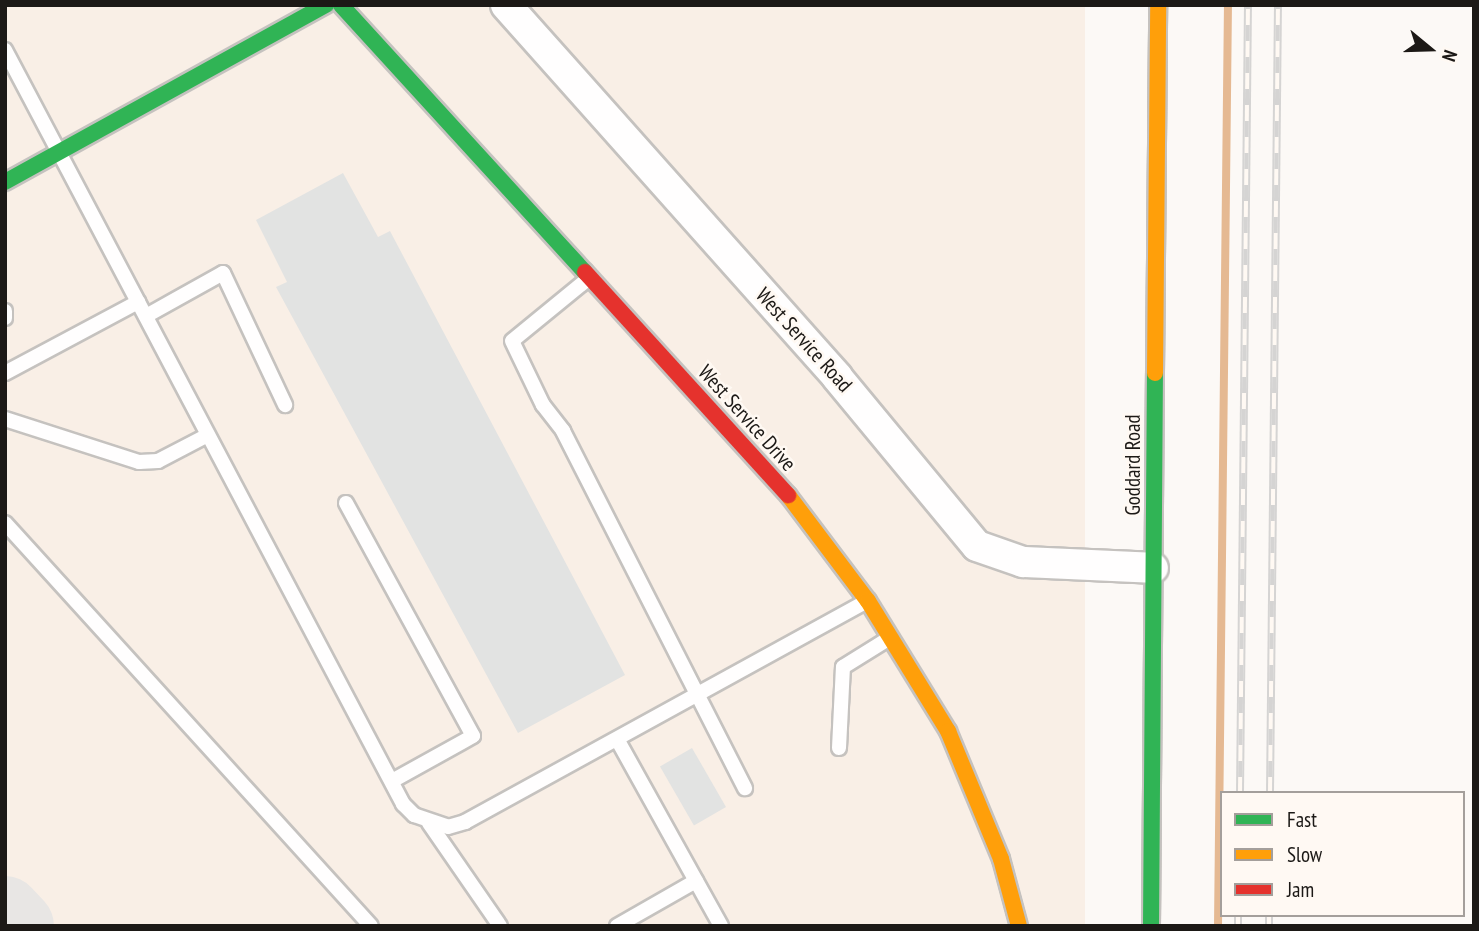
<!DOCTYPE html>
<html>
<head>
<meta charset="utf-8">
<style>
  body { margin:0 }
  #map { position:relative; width:1479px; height:931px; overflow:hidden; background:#fcf9f6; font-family:"PT Sans Narrow",sans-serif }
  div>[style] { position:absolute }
  .built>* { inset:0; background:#f9efe6; transform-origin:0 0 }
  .stream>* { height:8px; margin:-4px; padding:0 4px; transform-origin:4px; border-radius:4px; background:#e5b992 }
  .taxiway>* { height:72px; margin:-36px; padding:0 36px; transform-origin:36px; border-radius:36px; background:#e8e6e4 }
  .building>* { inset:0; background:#e2e3e2; transform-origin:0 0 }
  .roads { filter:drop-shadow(2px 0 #c5c2bf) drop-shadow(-2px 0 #c5c2bf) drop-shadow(0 2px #c5c2bf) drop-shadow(0 -2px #c5c2bf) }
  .lane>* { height:14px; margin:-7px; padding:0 7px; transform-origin:7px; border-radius:7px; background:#fffefe }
  .street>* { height:30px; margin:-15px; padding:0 15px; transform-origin:15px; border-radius:15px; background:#fffefe }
  .fast>* { height:16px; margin:-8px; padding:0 8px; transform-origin:8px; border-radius:8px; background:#30b455 }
  .slow>* { height:16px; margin:-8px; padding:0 8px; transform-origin:8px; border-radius:8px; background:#ff9f0a }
  .jam>* { height:16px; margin:-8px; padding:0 8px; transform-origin:8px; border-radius:8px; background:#e5322d }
  .rail>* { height:8px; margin-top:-4px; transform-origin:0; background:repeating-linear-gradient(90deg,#fff9f3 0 16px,#d5d4d3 0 32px); box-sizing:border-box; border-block:2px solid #d5d4d3 }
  span { translate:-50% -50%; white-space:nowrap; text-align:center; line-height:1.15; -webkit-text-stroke:5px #fff9f3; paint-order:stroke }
  .street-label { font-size:21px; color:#1c1916 }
  .frame { position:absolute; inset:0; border:7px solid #1c1916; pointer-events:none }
  .legend { position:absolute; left:1220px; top:791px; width:245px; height:126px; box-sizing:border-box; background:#fff9f3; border:2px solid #a49f9b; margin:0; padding:9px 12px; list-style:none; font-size:21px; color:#1c1916 }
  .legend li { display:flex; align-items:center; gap:14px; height:35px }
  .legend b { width:35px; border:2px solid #a49f9b }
  .north { position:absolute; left:1395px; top:14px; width:70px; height:70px; -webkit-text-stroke:5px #fff9f3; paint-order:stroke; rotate:109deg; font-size:19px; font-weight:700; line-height:28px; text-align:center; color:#1c1916 }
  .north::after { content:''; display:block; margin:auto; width:24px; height:32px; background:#1c1916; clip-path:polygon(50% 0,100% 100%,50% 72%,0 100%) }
</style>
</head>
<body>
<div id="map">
  <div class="built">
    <div style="left:5px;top:5px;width:1080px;height:921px"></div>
  </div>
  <div class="stream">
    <div style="left:1218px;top:926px;width:921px;rotate:-89.38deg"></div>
  </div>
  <div class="taxiway">
    <div style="left:5px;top:912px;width:19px;rotate:47deg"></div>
  </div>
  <div class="building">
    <div style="clip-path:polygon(343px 173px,378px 237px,390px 231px,625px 675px,518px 733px,276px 287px,287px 282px,256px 220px)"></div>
    <div style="left:692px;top:748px;width:68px;height:37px;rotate:60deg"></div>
  </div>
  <div class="roads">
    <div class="lane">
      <div style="left:5px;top:50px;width:853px;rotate:62.17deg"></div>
      <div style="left:403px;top:804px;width:16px;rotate:45deg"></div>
      <div style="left:414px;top:815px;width:36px;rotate:19deg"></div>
      <div style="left:448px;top:827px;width:18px;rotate:-16deg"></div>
      <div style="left:465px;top:822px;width:457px;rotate:-28.8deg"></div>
      <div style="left:589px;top:278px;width:99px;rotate:140.7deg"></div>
      <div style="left:512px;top:341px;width:71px;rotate:64.2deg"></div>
      <div style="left:543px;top:405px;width:33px;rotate:52deg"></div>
      <div style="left:563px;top:431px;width:401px;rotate:63deg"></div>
      <div style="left:5px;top:311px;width:7px;rotate:90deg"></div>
      <div style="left:146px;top:316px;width:88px;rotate:-29.2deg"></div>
      <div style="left:223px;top:273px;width:146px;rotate:64.8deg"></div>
      <div style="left:5px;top:373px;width:151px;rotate:-28.1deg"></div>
      <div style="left:5px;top:419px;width:141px;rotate:17.8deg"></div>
      <div style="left:139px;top:462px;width:19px;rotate:-3deg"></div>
      <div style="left:158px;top:461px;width:56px;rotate:-27.5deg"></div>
      <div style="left:346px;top:503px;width:265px;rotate:61.4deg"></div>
      <div style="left:473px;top:736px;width:93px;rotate:150.9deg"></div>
      <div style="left:5px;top:523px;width:544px;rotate:47.75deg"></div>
      <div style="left:617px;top:739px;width:214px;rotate:60.9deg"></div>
      <div style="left:839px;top:748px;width:81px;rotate:-87.2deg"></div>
      <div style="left:843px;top:667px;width:53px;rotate:-31.9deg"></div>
      <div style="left:429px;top:823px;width:125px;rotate:55.4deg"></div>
      <div style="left:617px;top:926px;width:91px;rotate:-29.7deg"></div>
    </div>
    <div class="street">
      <div style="left:506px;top:5px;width:498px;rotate:48.3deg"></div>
      <div style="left:837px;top:377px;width:219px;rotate:50.4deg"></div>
      <div style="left:977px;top:546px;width:49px;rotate:19.2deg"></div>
      <div style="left:1023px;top:562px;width:130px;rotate:2.6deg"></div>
    </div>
    <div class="fast">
      <div style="left:341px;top:5px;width:362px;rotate:47.6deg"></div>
      <div style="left:5px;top:182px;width:367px;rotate:-28.9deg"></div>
      <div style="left:1151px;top:926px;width:553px;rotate:-89.59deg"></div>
    </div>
    <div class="slow">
      <div style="left:1155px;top:373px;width:368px;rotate:-89.5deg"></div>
      <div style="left:788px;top:495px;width:133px;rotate:53deg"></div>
      <div style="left:868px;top:601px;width:153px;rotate:58.4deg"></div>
      <div style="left:948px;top:731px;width:139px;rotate:67.5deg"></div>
      <div style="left:1001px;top:859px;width:69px;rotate:75deg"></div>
    </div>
    <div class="jam">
      <div style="left:585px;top:272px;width:302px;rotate:47.7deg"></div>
    </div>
  </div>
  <div class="rail">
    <div style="left:1240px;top:793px;width:788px;rotate:-89.42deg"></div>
    <div style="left:1270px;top:793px;width:788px;rotate:-89.42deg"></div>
    <div style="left:1238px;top:926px;width:11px;rotate:-90deg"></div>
    <div style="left:1269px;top:926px;width:11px;rotate:-90deg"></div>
  </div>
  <div class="street-label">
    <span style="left:804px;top:340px;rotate:48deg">West Service Road</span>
    <span style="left:747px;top:418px;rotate:48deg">West Service Drive</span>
    <span style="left:1133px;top:465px;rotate:-90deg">Goddard Road</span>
  </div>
  <div class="frame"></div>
  <ul class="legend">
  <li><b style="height:9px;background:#30b455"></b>Fast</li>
  <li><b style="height:9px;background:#ff9f0a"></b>Slow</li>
  <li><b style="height:9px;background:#e5322d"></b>Jam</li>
  </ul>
  <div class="north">N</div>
</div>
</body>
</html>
